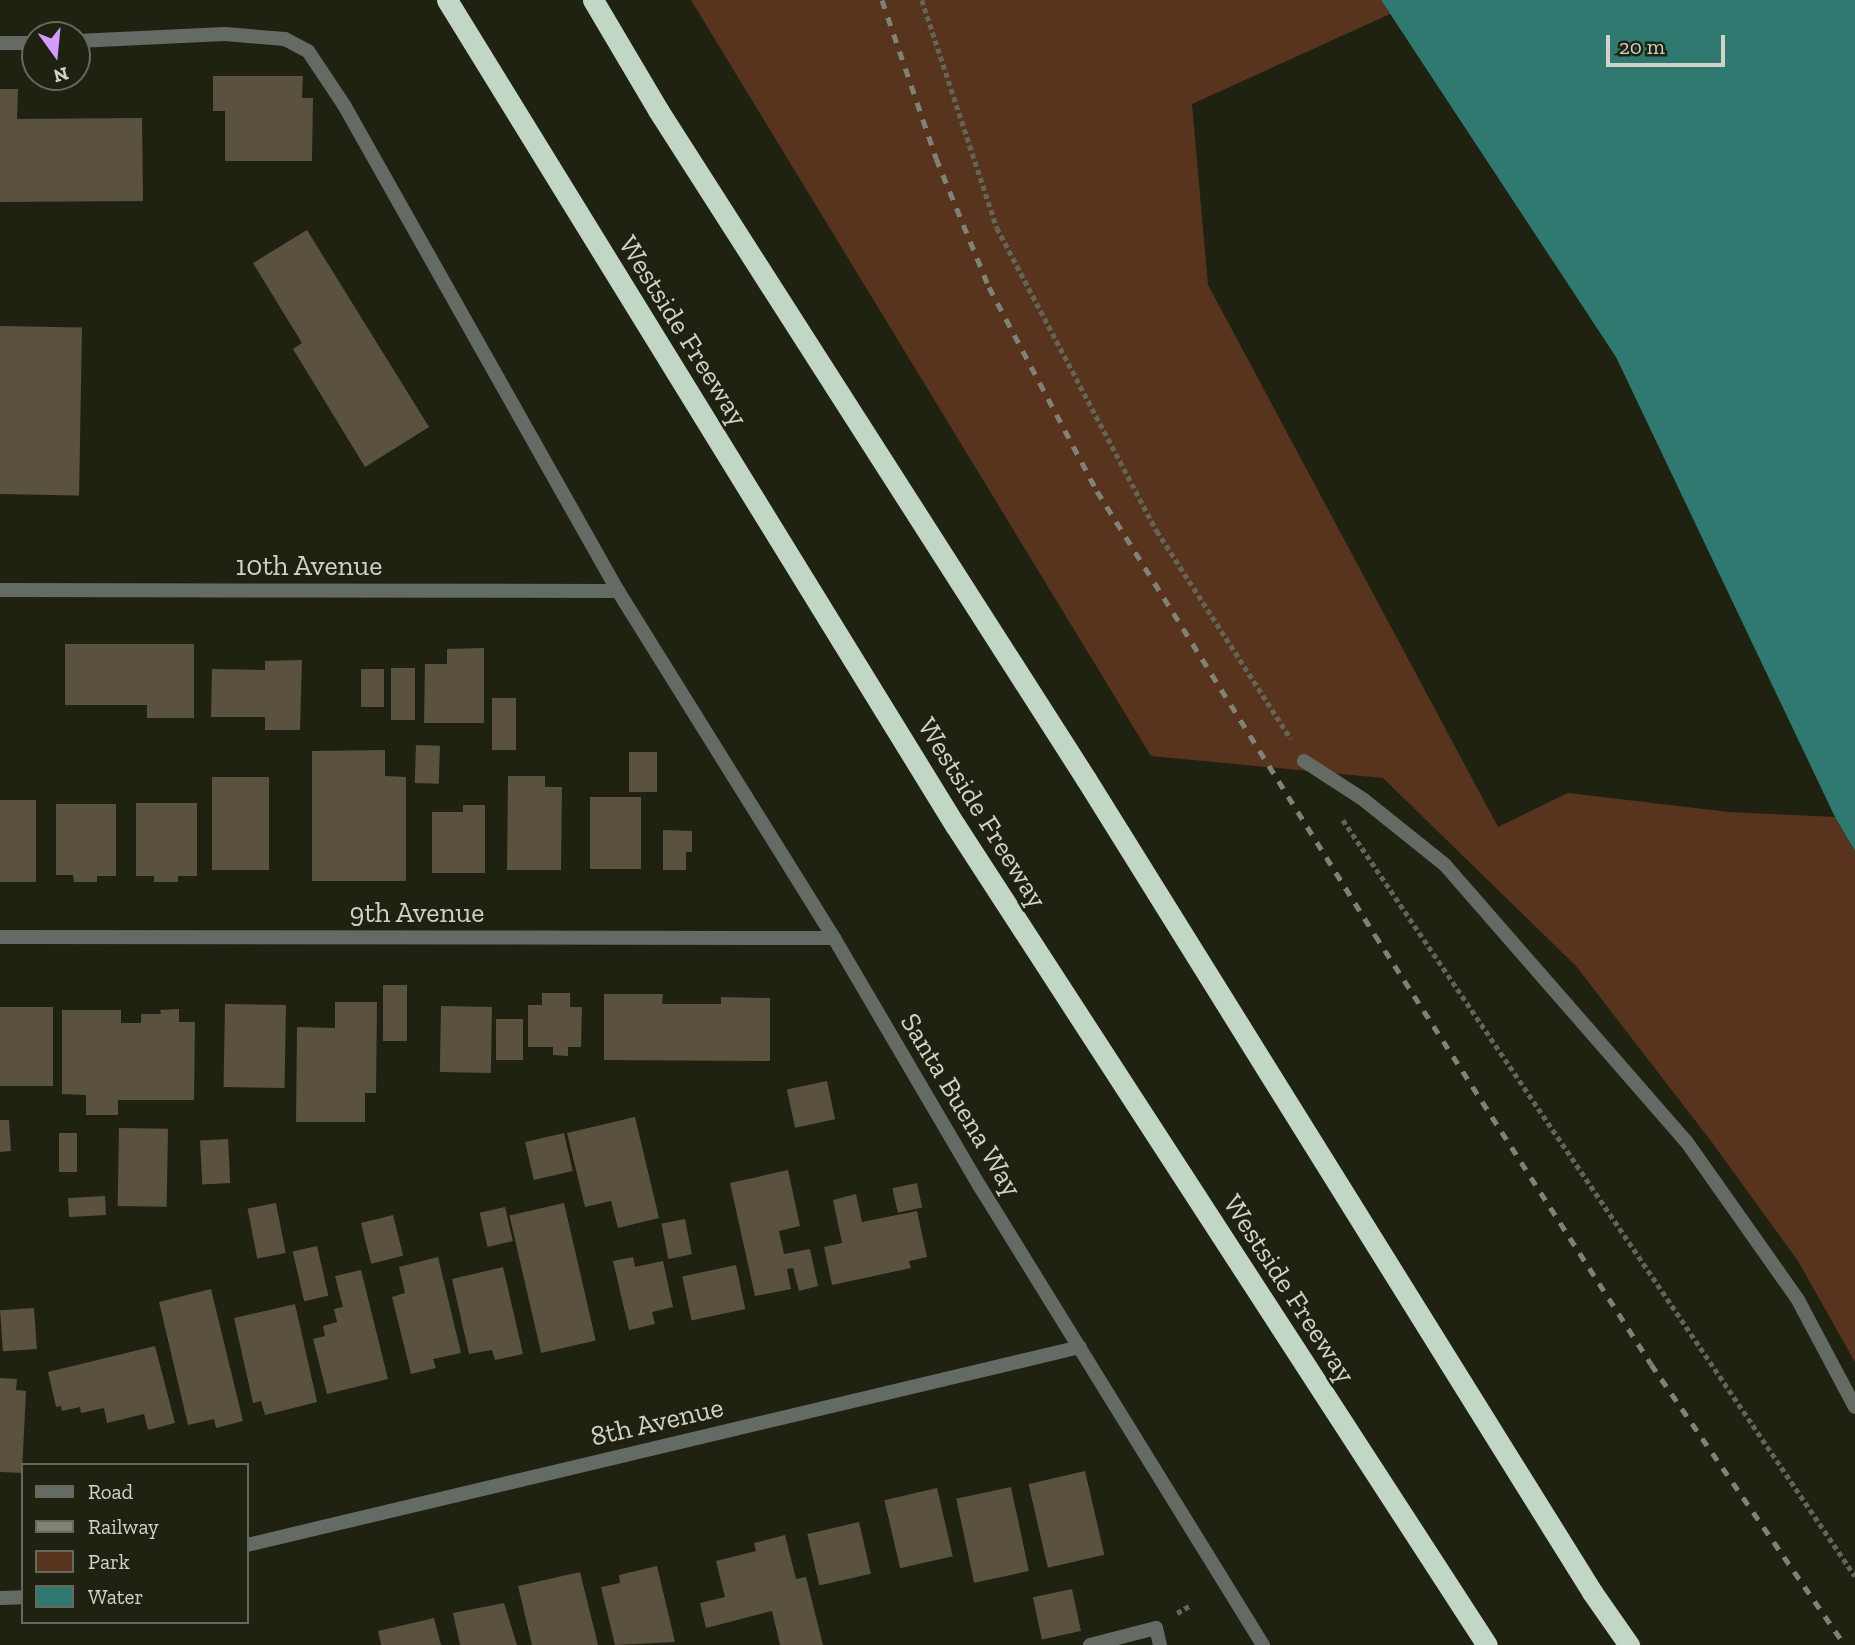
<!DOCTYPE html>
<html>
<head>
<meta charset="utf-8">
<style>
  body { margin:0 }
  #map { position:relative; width:1855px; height:1645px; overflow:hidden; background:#1f2211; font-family:"Zilla Slab",serif }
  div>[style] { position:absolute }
  .green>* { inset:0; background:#58341f }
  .water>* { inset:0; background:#307970 }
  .building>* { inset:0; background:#5a513f; transform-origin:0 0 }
  .path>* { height:4.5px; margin-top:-2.25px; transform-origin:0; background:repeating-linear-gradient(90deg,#636557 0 5px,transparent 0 8.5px) }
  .lane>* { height:14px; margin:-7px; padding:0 7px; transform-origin:7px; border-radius:7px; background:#636b64 }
  .street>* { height:14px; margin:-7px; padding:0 7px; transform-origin:7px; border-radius:7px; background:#636b64 }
  .highway>* { height:21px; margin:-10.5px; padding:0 10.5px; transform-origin:10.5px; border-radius:10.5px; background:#c2d6c5 }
  .rail>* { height:5px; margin-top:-2.5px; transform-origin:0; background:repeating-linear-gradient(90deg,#808275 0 9px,transparent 0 18px) }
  span { translate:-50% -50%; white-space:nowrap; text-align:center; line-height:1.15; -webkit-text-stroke:5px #1f2211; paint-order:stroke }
  .street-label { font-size:28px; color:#d0d2c7 }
  .legend { position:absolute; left:21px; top:1463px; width:228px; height:161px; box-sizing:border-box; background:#1f2211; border:2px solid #66685a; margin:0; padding:9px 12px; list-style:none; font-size:21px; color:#d0d2c7 }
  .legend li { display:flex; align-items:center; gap:14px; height:35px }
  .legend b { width:35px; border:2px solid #66685a }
  .north { position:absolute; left:21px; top:21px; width:70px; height:70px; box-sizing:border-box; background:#1f2211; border:2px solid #66685a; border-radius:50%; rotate:165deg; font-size:19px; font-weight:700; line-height:28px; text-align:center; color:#d0d2c7 }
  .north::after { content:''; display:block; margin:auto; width:24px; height:32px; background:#d29dfd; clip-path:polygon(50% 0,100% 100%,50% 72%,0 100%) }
  .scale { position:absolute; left:1606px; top:35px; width:119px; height:32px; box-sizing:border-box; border:4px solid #d0d2c7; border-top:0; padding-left:9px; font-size:21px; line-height:24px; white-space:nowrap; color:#d0d2c7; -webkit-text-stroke:5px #1f2211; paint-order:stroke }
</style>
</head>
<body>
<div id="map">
  <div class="green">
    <div style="clip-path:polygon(691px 0,1381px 0,1390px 14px,1192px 104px,1208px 285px,1498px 827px,1568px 793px,1729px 812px,1835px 817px,1855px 851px,1855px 1362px,1798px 1261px,1711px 1141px,1576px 966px,1383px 778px,1151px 756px)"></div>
  </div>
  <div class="water">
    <div style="clip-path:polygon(1381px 0,1855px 0,1855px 851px,1835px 817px,1616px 357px)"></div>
  </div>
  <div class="building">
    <div style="clip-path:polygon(213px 76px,303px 76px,302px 98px,313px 98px,312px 161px,225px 161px,225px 111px,213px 111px)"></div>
    <div style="clip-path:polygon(0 89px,18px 89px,17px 119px,142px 118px,143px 201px,0 202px)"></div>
    <div style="clip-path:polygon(307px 230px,429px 427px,365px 467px,293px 349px,302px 343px,253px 263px)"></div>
    <div style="left:0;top:326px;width:82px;height:168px;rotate:1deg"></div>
    <div style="clip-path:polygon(65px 644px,194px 644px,194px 718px,147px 718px,147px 705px,65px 705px)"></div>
    <div style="clip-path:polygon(484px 648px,484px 723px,424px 723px,425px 664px,447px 664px,447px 649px)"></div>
    <div style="clip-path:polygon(302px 660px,300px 730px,265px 730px,265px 717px,211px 717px,212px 669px,265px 670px,265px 661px)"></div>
    <div style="left:391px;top:668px;width:24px;height:52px"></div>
    <div style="left:361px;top:669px;width:23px;height:38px"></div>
    <div style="left:492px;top:698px;width:24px;height:52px"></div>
    <div style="left:416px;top:745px;width:24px;height:38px;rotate:2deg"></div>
    <div style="clip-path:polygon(385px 750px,385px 776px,406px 777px,406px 881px,312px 881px,312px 751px)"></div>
    <div style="left:629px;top:752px;width:28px;height:40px"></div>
    <div style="clip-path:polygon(508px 776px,545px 776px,545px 787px,562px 787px,561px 870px,507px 870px)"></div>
    <div style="left:212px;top:777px;width:57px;height:93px"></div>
    <div style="left:590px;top:797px;width:51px;height:72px"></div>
    <div style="left:0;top:800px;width:36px;height:82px"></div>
    <div style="clip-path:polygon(136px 803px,197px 803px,197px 876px,178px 876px,178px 882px,154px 882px,154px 876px,136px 876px)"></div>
    <div style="clip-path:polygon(56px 804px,116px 804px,116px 876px,97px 876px,97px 882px,74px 882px,73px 875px,56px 875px)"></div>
    <div style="clip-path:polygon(463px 805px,485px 805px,485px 873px,432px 873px,432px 812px,463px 812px)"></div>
    <div style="clip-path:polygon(663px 830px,692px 831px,692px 852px,686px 852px,686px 870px,663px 870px)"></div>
    <div style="left:383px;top:985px;width:24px;height:56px"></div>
    <div style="clip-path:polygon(542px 993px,570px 993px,570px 1007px,582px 1007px,581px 1047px,568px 1047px,568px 1056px,553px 1055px,553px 1047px,528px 1047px,528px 1005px,542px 1005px)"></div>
    <div style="clip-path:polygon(604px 994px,663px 994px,662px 1004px,721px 1004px,721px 997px,770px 998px,770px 1061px,604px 1060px)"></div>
    <div style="clip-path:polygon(335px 1002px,377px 1002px,376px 1093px,365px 1093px,365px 1122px,296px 1122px,297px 1027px,335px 1028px)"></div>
    <div style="left:225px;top:1004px;width:61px;height:83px;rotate:1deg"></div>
    <div style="left:441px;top:1006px;width:51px;height:66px;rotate:1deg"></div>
    <div style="left:0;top:1007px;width:53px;height:79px"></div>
    <div style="clip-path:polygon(179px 1009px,179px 1022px,195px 1022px,194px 1100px,118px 1100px,118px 1115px,86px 1115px,86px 1095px,62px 1094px,62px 1010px,121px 1010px,121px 1023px,141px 1023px,141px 1014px,161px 1014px,160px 1010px)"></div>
    <div style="left:496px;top:1019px;width:27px;height:41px"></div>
    <div style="left:827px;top:1081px;width:39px;height:41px;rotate:78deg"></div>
    <div style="clip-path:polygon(635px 1117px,659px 1218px,618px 1228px,611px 1201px,585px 1207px,567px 1133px)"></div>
    <div style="clip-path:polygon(0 1120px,9px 1120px,11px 1151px,0 1152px)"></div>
    <div style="left:119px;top:1128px;width:49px;height:78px;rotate:1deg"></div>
    <div style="left:59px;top:1133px;width:18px;height:39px"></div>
    <div style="left:564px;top:1133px;width:39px;height:40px;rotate:77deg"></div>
    <div style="left:228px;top:1139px;width:44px;height:28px;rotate:87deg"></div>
    <div style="clip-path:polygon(788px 1170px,800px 1226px,779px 1231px,784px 1254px,810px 1249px,818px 1286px,799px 1291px,793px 1268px,787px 1269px,791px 1289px,755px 1296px,730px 1183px)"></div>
    <div style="left:917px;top:1183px;width:25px;height:25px;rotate:78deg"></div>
    <div style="clip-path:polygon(856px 1194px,862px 1222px,917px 1211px,927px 1257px,909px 1261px,911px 1268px,832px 1285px,824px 1247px,842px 1243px,833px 1200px)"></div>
    <div style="left:105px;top:1196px;width:19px;height:37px;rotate:87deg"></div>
    <div style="left:276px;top:1203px;width:51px;height:29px;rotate:79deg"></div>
    <div style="left:564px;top:1203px;width:141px;height:56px;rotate:77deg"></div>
    <div style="left:505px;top:1207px;width:35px;height:26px;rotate:77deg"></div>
    <div style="left:393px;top:1215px;width:42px;height:33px;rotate:76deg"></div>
    <div style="left:685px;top:1219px;width:36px;height:24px;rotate:79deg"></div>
    <div style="left:317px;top:1246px;width:51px;height:25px;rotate:77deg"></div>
    <div style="clip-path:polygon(438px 1257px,461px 1353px,433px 1359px,436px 1368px,411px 1374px,392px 1297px,405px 1293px,399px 1267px)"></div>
    <div style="clip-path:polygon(633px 1257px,635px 1267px,663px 1261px,673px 1307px,652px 1312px,655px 1324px,629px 1330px,613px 1261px)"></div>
    <div style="left:736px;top:1265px;width:45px;height:55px;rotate:78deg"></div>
    <div style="clip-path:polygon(503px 1267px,523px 1354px,495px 1360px,492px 1350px,469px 1354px,452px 1279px)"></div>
    <div style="clip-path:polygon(361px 1270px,388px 1379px,327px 1394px,313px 1339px,325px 1336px,323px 1326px,337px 1322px,334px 1309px,343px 1307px,335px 1276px)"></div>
    <div style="clip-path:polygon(211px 1289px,243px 1421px,216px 1428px,214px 1419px,188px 1425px,159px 1302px)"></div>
    <div style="clip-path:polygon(295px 1304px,317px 1402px,265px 1415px,261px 1401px,253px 1403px,234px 1318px)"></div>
    <div style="left:34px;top:1308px;width:41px;height:34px;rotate:86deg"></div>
    <div style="clip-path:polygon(155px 1346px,175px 1423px,148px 1430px,144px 1414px,107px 1423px,104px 1408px,81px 1413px,80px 1407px,62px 1411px,61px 1406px,56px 1407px,48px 1372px)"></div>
    <div style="clip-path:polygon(0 1378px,17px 1379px,16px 1390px,26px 1391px,22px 1473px,0 1472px)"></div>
    <div style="left:1085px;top:1471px;width:86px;height:58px;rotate:77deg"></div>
    <div style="left:1011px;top:1487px;width:86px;height:56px;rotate:78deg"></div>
    <div style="left:937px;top:1488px;width:70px;height:54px;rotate:77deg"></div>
    <div style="left:859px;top:1522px;width:53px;height:53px;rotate:77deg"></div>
    <div style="clip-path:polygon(785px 1535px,796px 1579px,806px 1577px,823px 1645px,780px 1645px,772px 1611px,706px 1628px,700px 1603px,725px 1597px,716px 1561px,756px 1551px,754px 1543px)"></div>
    <div style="clip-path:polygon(657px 1566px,675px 1642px,615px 1645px,601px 1587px,620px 1583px,619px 1575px)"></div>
    <div style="clip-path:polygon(580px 1572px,598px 1645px,532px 1645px,518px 1586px)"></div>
    <div style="left:1072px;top:1589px;width:43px;height:40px;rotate:78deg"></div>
    <div style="clip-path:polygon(504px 1603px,517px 1645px,460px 1645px,453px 1613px)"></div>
    <div style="clip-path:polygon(434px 1618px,441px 1645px,381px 1645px,378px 1631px)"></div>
  </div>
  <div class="path">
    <div style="left:922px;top:0;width:240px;rotate:71.8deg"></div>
    <div style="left:997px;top:228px;width:343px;rotate:62.2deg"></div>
    <div style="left:1157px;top:531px;width:247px;rotate:57.2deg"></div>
    <div style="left:1343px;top:820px;width:913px;rotate:55.89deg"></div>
    <div style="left:1177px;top:1613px;width:16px;rotate:-30deg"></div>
  </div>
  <div class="lane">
    <div style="left:77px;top:41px;width:148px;rotate:-2.7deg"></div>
    <div style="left:225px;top:34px;width:60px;rotate:4.8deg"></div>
    <div style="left:285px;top:39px;width:26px;rotate:28deg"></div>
    <div style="left:308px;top:51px;width:65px;rotate:56.3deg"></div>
    <div style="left:344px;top:105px;width:558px;rotate:60.59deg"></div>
    <div style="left:0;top:43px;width:35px"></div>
    <div style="left:1304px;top:761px;width:72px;rotate:33deg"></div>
    <div style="left:1364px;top:800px;width:104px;rotate:38.7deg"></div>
    <div style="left:1445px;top:865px;width:366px;rotate:48.9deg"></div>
    <div style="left:1686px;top:1141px;width:194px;rotate:54.8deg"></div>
    <div style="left:1798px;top:1300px;width:121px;rotate:62deg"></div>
    <div style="left:1090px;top:1645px;width:68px;rotate:-14.4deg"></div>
  </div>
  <div class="street">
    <div style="left:0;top:590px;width:618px;rotate:0.09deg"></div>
    <div style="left:618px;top:591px;width:409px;rotate:58.1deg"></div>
    <div style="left:834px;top:938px;width:286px;rotate:59.6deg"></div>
    <div style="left:979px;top:1185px;width:541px;rotate:58.31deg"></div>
    <div style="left:0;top:937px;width:834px;rotate:0.07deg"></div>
    <div style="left:247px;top:1545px;width:856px;rotate:-13.37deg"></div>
    <div style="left:0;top:1598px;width:23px;rotate:-2deg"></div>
    <div style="left:1156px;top:1628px;width:17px;rotate:77deg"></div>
  </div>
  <div class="highway">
    <div style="left:447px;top:0;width:969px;rotate:58.38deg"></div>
    <div style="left:955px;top:825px;width:977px;rotate:57.03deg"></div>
    <div style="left:593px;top:0;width:128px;rotate:59.4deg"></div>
    <div style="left:658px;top:110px;width:794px;rotate:57.39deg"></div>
    <div style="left:1086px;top:779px;width:958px;rotate:58.1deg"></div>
    <div style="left:1592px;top:1592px;width:65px;rotate:55.1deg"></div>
  </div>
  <div class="rail">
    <div style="left:882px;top:0;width:167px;rotate:71.1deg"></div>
    <div style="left:936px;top:158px;width:139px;rotate:67.7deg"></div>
    <div style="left:989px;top:287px;width:231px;rotate:62.1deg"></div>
    <div style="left:1097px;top:491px;width:524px;rotate:57.95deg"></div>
    <div style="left:1375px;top:935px;width:510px;rotate:57.24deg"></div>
    <div style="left:1651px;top:1364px;width:341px;rotate:55.4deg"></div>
  </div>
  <div class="street-label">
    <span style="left:683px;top:331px;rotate:58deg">Westside Freeway</span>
    <span style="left:309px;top:566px">10th Avenue</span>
    <span style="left:982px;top:813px;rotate:58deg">Westside Freeway</span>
    <span style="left:417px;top:913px">9th Avenue</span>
    <span style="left:961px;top:1105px;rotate:59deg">Santa Buena Way</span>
    <span style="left:1289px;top:1289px;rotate:57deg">Westside Freeway</span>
    <span style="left:657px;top:1422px;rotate:-13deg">8th Avenue</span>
  </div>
  <ul class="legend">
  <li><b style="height:9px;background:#636b64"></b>Road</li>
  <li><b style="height:9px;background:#808275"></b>Railway</li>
  <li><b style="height:19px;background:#58341f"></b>Park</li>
  <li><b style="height:19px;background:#307970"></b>Water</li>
  </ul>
  <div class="north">N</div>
  <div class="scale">20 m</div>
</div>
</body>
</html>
